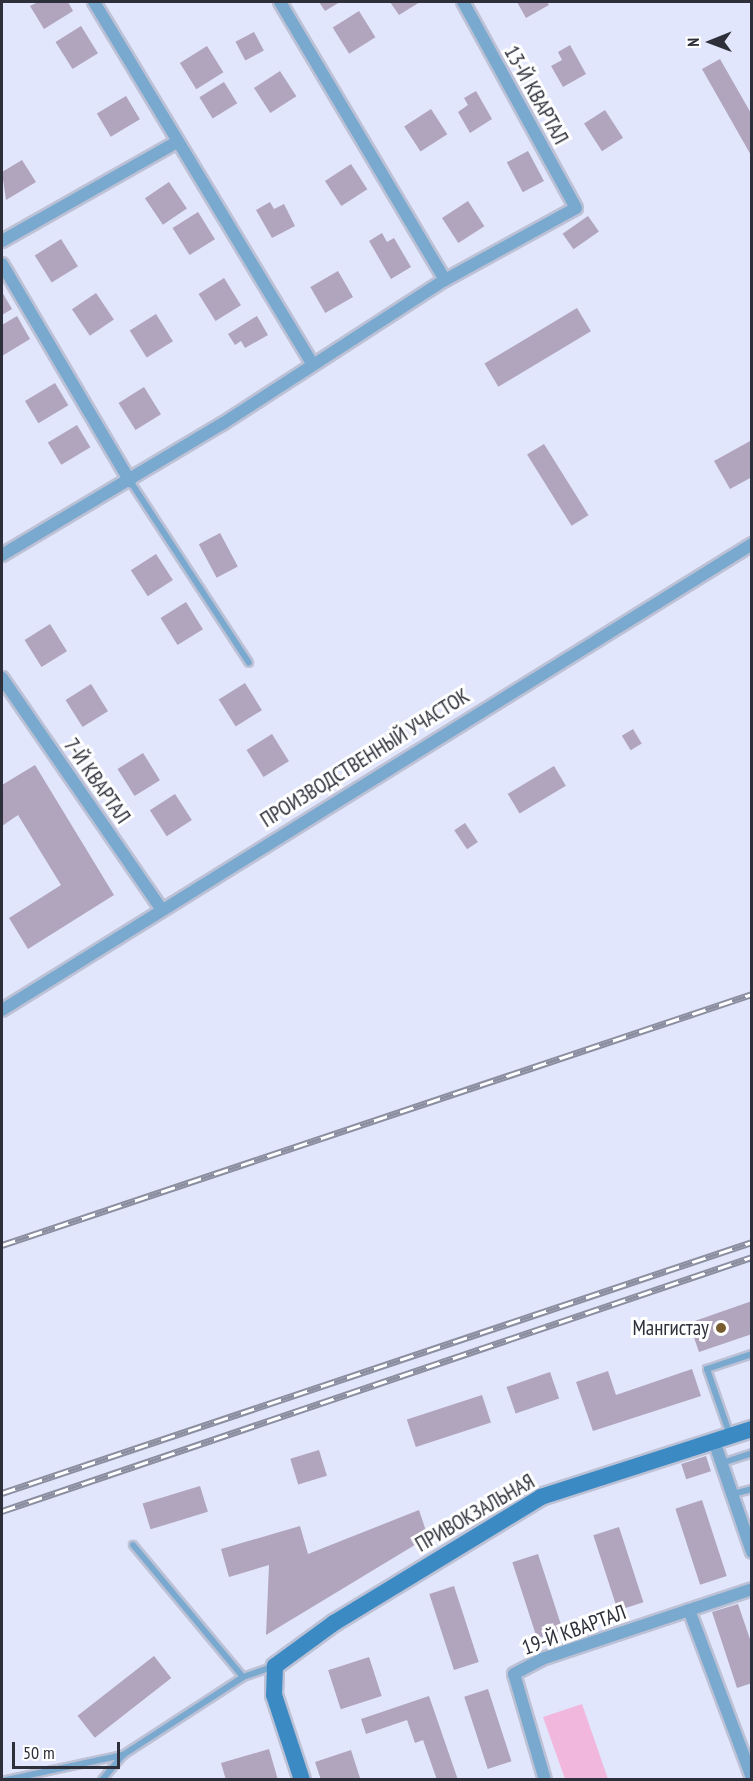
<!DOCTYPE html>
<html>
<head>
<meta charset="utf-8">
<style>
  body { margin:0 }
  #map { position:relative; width:753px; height:1781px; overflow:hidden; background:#e1e6fc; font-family:"PT Sans Narrow",sans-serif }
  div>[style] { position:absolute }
  .green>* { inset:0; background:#f2b7dc }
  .building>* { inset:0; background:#b1a4bd; transform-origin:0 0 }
  .roads { filter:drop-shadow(2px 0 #bdc1d5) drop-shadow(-2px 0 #bdc1d5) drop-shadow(0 2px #bdc1d5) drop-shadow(0 -2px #bdc1d5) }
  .lane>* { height:6px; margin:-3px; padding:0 3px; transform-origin:3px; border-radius:3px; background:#7aa9d0 }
  .street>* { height:12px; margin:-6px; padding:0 6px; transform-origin:6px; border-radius:6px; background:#7aa9d0 }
  .secondary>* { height:16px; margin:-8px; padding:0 8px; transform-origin:8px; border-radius:8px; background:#3b8ac3 }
  .rail>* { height:7px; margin-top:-3.5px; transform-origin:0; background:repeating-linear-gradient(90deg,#fff 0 14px,#8b8e9f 0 28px); box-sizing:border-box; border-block:2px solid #8b8e9f }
  .dots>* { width:16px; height:16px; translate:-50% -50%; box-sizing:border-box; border:3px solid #fff; border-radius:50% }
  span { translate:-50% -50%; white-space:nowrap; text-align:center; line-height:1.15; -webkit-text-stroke:6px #fff; paint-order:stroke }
  .street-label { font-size:21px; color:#2d2f3a }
  .poi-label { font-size:21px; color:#2d2f3a }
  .right { translate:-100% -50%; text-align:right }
  .frame { position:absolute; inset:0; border:3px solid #2d2f3a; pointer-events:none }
  .north { position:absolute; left:681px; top:12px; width:60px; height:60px; -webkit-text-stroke:4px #fff; paint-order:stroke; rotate:269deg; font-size:16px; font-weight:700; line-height:24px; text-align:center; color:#2d2f3a }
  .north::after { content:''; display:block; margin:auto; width:21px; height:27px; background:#2d2f3a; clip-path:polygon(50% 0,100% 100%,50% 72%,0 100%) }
  .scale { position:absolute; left:12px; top:1742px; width:108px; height:27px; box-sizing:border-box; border:3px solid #2d2f3a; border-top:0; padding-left:8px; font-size:18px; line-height:21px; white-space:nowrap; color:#2d2f3a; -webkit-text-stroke:4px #fff; paint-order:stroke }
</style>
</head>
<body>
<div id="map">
  <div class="green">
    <div style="clip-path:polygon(582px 1704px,608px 1779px,565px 1779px,543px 1717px)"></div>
  </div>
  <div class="building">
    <div style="clip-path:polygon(38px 2px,68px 2px,73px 11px,44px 29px,30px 6px)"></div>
    <div style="clip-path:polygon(319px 2px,340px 2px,325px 11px)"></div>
    <div style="clip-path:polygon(390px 2px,420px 2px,399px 15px)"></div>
    <div style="clip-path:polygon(517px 2px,547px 2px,549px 5px,526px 18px)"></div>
    <div style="left:359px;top:11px;width:31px;height:31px;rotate:58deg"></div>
    <div style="left:81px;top:26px;width:32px;height:30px;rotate:58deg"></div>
    <div style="left:254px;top:32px;width:21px;height:21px;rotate:62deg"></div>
    <div style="clip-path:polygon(570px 45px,586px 74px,563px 87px,551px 66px,562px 60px,558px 52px)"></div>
    <div style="left:207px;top:46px;width:31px;height:32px;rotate:58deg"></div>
    <div style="clip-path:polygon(720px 59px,752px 115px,752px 157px,702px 69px)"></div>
    <div style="left:280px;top:71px;width:30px;height:31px;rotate:57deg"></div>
    <div style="left:224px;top:82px;width:25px;height:29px;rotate:58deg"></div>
    <div style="clip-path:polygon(476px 91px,492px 119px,470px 133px,458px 112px,468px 105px,464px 98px)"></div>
    <div style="left:126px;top:96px;width:27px;height:34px;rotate:59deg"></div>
    <div style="left:431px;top:109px;width:30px;height:32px;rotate:57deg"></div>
    <div style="left:605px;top:110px;width:33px;height:25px;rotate:57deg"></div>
    <div style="left:528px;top:151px;width:34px;height:24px;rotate:62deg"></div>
    <div style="clip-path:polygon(22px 160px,36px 182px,6px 200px,2px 172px)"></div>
    <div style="left:351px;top:164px;width:30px;height:31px;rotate:57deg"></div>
    <div style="left:169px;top:182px;width:32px;height:29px;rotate:56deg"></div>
    <div style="left:468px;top:201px;width:30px;height:31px;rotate:57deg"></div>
    <div style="clip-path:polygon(270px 202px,274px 209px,284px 204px,295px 226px,272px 238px,256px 210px)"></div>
    <div style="left:198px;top:212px;width:32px;height:30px;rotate:58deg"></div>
    <div style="left:588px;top:216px;width:19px;height:31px;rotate:55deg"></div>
    <div style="clip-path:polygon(382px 233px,387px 242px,394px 238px,411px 267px,391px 279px,369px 241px)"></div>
    <div style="left:61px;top:239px;width:32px;height:31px;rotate:58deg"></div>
    <div style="left:338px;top:271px;width:30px;height:32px;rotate:60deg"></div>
    <div style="left:224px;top:278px;width:32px;height:30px;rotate:58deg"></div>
    <div style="clip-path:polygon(2px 292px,12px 309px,2px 315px)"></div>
    <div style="left:96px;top:293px;width:32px;height:29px;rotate:56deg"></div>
    <div style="left:577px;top:308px;width:27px;height:108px;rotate:59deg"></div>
    <div style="left:156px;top:314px;width:32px;height:31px;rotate:58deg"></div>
    <div style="clip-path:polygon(17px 316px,30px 339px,2px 356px,2px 325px)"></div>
    <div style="clip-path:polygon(257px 316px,268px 335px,245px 348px,241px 341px,235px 345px,228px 334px)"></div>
    <div style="left:55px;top:383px;width:26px;height:35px;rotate:59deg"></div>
    <div style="left:144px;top:387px;width:32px;height:30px;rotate:58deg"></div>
    <div style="left:77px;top:425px;width:26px;height:34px;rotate:59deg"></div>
    <div style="clip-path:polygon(752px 440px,752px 477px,730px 489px,714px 461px)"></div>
    <div style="left:544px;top:444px;width:84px;height:20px;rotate:58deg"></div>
    <div style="left:220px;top:533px;width:38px;height:24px;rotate:62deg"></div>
    <div style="left:156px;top:554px;width:31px;height:30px;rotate:57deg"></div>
    <div style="left:186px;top:602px;width:32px;height:30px;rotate:58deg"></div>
    <div style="left:50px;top:624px;width:32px;height:30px;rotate:58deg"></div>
    <div style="left:245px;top:683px;width:32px;height:31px;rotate:58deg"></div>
    <div style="left:91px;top:684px;width:32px;height:30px;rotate:58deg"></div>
    <div style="left:633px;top:729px;width:17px;height:13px;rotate:59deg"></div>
    <div style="left:272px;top:734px;width:32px;height:30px;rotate:58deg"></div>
    <div style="left:143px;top:753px;width:32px;height:30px;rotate:58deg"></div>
    <div style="clip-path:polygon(35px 765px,114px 895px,28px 949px,9px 918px,61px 885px,18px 815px,2px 826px,2px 785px)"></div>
    <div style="left:554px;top:766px;width:23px;height:54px;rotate:59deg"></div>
    <div style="left:175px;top:794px;width:31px;height:30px;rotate:57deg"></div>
    <div style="left:465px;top:823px;width:23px;height:13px;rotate:56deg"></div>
    <div style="clip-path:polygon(752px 1301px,752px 1334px,699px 1352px,689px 1323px)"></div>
    <div style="clip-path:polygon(692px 1369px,701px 1396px,593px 1431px,576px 1382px,608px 1371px,616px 1395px)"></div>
    <div style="left:550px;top:1372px;width:28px;height:46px;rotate:71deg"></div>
    <div style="left:482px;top:1395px;width:29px;height:79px;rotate:72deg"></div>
    <div style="left:319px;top:1450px;width:27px;height:30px;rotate:73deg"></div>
    <div style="left:706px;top:1456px;width:16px;height:26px;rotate:72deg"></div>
    <div style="left:200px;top:1486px;width:27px;height:60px;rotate:73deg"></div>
    <div style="left:702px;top:1500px;width:80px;height:28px;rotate:72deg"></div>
    <div style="clip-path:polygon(419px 1510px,428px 1537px,266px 1635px,269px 1565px,229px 1577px,221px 1549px,300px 1526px,308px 1554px)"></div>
    <div style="left:619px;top:1527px;width:79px;height:27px;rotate:72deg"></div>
    <div style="left:538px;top:1554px;width:80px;height:27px;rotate:72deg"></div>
    <div style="left:454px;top:1586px;width:80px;height:26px;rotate:72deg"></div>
    <div style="clip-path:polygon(738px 1604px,752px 1645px,752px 1683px,737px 1688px,712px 1612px)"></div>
    <div style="left:154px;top:1656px;width:28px;height:97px;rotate:52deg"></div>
    <div style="left:369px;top:1657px;width:41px;height:43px;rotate:72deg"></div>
    <div style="left:488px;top:1689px;width:76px;height:25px;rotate:72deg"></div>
    <div style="clip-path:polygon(429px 1696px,458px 1780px,437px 1780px,423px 1740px,415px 1743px,407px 1720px,366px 1734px,361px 1719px)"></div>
    <div style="clip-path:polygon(269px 1749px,278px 1780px,226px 1780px,221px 1763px)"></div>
    <div style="clip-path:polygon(351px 1750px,360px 1778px,321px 1780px,315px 1762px)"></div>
  </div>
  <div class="roads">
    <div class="lane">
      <div style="left:130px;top:481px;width:217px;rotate:56.8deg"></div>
      <div style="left:730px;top:1435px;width:70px;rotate:-109.2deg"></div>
      <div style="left:707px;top:1369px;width:47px;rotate:-18.4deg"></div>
      <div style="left:722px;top:1463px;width:32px;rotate:-18deg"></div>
      <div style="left:733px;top:1494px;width:20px;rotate:-15deg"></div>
      <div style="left:133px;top:1545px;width:172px;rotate:50.2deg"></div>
      <div style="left:6px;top:1780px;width:120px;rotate:-12.1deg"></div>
      <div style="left:123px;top:1755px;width:143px;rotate:-33deg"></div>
      <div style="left:243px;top:1677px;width:31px;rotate:-19deg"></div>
      <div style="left:102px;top:1780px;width:31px;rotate:-50deg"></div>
    </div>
    <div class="street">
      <div style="left:94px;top:2px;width:423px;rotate:58.9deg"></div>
      <div style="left:280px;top:2px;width:323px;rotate:59.3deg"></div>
      <div style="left:2px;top:241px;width:201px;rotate:-29.5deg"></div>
      <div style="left:2px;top:264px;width:252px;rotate:59.5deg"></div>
      <div style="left:2px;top:555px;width:256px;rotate:-30.8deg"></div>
      <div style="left:222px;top:424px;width:265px;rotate:-32.9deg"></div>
      <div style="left:445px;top:280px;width:149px;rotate:-28.8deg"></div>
      <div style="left:576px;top:208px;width:235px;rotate:-118.7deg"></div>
      <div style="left:2px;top:678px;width:278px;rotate:55.4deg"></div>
      <div style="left:2px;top:1010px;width:883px;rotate:-31.85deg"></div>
      <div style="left:714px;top:1441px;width:117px;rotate:71.1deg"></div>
      <div style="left:689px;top:1610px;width:179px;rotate:69.4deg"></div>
      <div style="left:545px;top:1780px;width:110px;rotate:-106.3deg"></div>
      <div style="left:514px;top:1674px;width:32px;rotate:-28deg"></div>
      <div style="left:542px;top:1659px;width:221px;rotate:-18.4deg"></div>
    </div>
    <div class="secondary">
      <div style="left:302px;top:1780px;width:89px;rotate:-108.2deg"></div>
      <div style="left:274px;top:1695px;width:29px;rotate:-88deg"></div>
      <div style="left:275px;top:1666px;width:73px;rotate:-36.1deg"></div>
      <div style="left:334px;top:1623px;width:242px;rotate:-31.3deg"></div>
      <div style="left:541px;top:1497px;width:222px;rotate:-17.9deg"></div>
    </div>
  </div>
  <div class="rail">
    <div style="left:2px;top:1245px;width:791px;rotate:-18.5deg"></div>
    <div style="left:2px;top:1493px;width:791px;rotate:-18.5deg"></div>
    <div style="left:2px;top:1511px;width:792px;rotate:-18.71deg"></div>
  </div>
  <div class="dots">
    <div style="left:721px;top:1328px;background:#775c2e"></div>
  </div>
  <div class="street-label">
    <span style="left:536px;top:95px;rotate:61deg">13-Й КВАРТАЛ</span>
    <span style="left:365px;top:758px;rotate:-32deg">ПРОИЗВОДСТВЕННЫЙ УЧАСТОК</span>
    <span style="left:97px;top:781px;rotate:55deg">7-Й КВАРТАЛ</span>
    <span style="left:475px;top:1513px;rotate:-30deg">ПРИВОКЗАЛЬНАЯ</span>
    <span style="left:574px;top:1630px;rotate:-20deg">19-Й КВАРТАЛ</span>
  </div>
  <div class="poi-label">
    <span class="right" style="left:709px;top:1328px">Мангистау</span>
  </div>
  <div class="frame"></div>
  <div class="north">N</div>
  <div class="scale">50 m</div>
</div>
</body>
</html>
